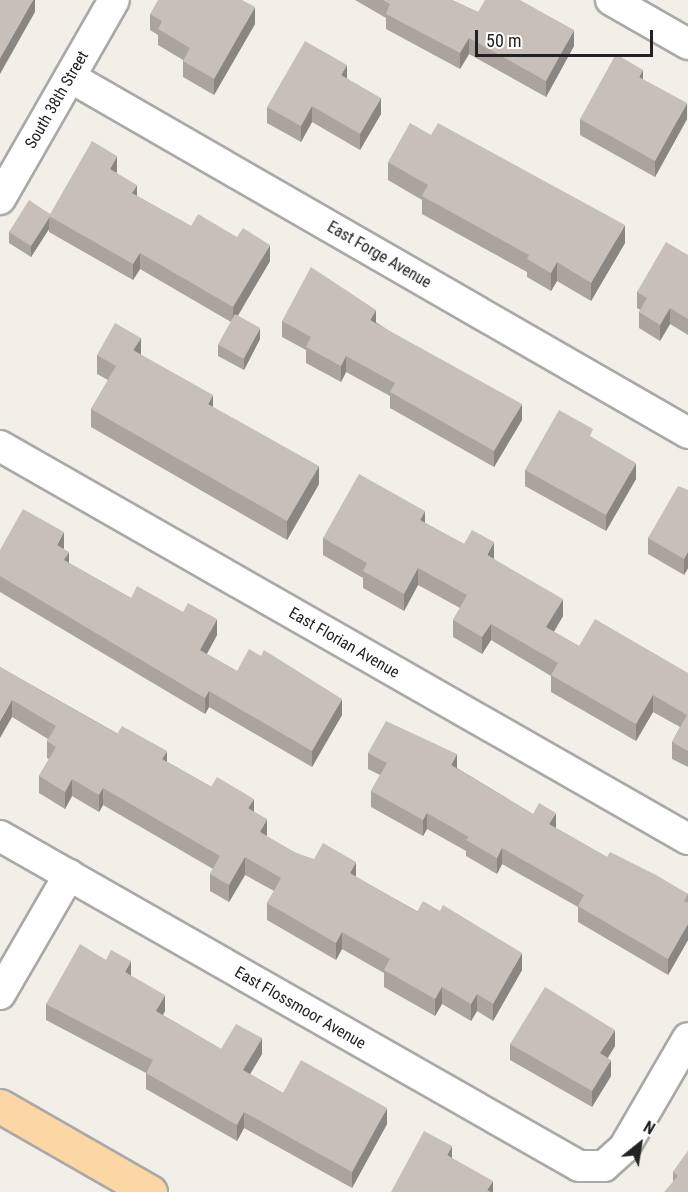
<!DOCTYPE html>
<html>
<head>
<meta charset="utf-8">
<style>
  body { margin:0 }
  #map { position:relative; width:688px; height:1192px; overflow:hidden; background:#f2efe9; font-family:"Roboto Condensed",sans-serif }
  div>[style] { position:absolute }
  .roads { filter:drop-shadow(2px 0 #a9a9a9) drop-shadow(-2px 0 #a9a9a9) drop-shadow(0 2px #a9a9a9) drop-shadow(0 -2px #a9a9a9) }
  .minor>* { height:30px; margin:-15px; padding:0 15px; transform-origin:15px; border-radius:15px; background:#fff }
  .major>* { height:33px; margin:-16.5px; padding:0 16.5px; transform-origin:16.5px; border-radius:16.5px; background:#fcd6a4 }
  .wall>* { inset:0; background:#aba49e }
  .shaded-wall>* { inset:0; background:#8b8681 }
  .building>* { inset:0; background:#c7bfb8; transform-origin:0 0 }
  span { translate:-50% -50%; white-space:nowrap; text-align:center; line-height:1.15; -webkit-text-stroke:5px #fff; paint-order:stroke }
  .street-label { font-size:16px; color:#222 }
  .north { position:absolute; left:610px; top:1114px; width:60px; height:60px; -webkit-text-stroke:4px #fff; paint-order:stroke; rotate:30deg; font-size:16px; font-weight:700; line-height:24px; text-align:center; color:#222 }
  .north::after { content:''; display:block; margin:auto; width:21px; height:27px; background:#222; clip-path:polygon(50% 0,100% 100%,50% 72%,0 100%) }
  .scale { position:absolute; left:475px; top:30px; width:178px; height:27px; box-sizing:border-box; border:3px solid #222; border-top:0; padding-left:8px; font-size:18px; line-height:21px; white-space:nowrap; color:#222; -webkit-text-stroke:4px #fff; paint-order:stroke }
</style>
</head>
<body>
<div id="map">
  <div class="roads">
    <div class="minor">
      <div style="left:611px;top:0;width:89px;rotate:29.7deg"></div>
      <div style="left:70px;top:77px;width:713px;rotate:29.94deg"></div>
      <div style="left:0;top:199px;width:229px;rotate:-60.2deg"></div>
      <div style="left:0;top:446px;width:792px;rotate:29.74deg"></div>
      <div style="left:0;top:836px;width:666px;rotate:29.68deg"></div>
      <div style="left:579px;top:1166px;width:25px"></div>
      <div style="left:604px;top:1166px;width:27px;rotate:-42deg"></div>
      <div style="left:624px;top:1148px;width:127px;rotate:-59.8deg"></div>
      <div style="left:0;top:994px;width:138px;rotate:-59.9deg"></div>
    </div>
    <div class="major">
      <div style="left:0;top:1106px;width:173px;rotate:29.8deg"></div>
    </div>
  </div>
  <div class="wall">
    <div style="clip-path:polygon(355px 0,452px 0,478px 12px,574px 46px,546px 97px,469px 54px,460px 69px,386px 29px,386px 18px)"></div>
    <div style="clip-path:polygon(150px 14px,255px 24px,214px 95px,183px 77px,183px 60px,158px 45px,158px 35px,150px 30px)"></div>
    <div style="clip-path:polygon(347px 78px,381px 114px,360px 150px,312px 122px,301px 142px,267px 123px,267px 107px)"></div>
    <div style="clip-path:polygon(580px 119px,687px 119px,655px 177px,580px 135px)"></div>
    <div style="clip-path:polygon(388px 162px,625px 243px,591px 301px,557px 281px,551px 291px,527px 277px,527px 272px,422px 214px,422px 200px,388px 180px)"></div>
    <div style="clip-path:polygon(117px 172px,116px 173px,137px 196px,191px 226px,270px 261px,238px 316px,260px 339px,244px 370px,218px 356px,218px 345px,231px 322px,140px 269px,133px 280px,49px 232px,49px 229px,31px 257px,9px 243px,9px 232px,50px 214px)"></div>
    <div style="clip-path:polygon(688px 255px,688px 335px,670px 324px,660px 341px,639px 328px,639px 312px,640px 310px,637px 308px,637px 292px)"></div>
    <div style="clip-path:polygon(282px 321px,376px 322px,522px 420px,494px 467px,390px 408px,390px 396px,346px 372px,341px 382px,306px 363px,306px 350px,282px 337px)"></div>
    <div style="clip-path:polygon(97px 355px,141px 355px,319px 484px,287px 540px,91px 427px,91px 409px,108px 380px,97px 374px)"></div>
    <div style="clip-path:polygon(593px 438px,636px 479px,606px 531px,525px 486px,525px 470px)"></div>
    <div style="clip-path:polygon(688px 490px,688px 568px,684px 575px,648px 554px,648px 538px)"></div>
    <div style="clip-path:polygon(425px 523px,464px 544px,494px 559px,563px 616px,554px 632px,579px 646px,688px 673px,688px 767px,672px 759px,672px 742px,680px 727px,653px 712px,636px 741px,551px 692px,551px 676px,491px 640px,482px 654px,453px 637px,453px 620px,460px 608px,418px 585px,404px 611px,363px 588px,363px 578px,323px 555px,323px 538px)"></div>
    <div style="clip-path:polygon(64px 548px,64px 549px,69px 563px,131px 598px,217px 635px,207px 654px,237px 671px,342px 715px,312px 767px,209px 707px,205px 714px,0 592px,0 550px)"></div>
    <div style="clip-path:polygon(0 667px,254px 811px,267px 837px,296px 853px,356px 877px,522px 970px,493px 1021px,477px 1011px,471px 1021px,442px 1004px,435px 1016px,384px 987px,384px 973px,342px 949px,336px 960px,267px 920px,267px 903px,274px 891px,245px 875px,229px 902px,210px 891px,210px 874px,213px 869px,103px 805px,99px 812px,72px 796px,65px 809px,39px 793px,39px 776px,49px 759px,47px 758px,47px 741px,48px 739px,12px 717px)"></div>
    <div style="clip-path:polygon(368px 753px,457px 768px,556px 828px,607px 857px,688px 894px,688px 940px,668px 975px,578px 922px,578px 907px,502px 864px,497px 874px,466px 856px,466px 851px,427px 829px,423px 836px,371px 807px,371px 791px,380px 775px,368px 769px)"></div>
    <div style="clip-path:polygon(131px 976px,165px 1011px,163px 1015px,221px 1049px,262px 1054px,250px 1074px,283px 1093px,387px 1124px,352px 1188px,244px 1128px,237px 1141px,146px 1089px,146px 1073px,46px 1020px,46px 1004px)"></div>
    <div style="clip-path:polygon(510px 1044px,615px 1046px,608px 1058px,611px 1076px,592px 1107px,510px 1060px)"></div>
    <div style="clip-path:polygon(688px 1151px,688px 1192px,673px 1182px,673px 1172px)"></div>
  </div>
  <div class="shaded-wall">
    <div style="clip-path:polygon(33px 0,35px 0,35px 12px,0 74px,0 58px)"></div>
    <div style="clip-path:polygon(255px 7px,255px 24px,214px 95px,214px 79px)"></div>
    <div style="clip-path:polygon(574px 30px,574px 46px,546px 97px,546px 81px)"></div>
    <div style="clip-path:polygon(469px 38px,469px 54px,460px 69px,460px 53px)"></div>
    <div style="clip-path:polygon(347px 65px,347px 81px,341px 75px)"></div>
    <div style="clip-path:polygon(643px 70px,643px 86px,639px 77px)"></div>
    <div style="clip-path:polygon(381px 98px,381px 114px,360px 150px,360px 134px)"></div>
    <div style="clip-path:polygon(687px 103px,687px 119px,655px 177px,655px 161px)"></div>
    <div style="clip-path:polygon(312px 106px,312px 122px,301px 142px,301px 126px)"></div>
    <div style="clip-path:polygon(117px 156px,117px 172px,110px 185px,110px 169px)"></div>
    <div style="clip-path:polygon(137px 185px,137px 201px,132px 193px)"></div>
    <div style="clip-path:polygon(49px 218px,49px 229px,31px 257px,31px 246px)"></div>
    <div style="clip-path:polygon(625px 225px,625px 243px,591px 301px,591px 283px)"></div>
    <div style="clip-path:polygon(270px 245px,270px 261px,233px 323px,233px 307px)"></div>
    <div style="clip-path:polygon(140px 253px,140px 269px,133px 280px,133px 264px)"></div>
    <div style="clip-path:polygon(557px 262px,557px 281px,551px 291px,551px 273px)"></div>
    <div style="clip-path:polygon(670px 308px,670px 324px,660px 341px,660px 325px)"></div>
    <div style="clip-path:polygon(376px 310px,376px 326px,370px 320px)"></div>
    <div style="clip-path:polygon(260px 328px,260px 339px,244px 370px,244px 359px)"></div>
    <div style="clip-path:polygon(141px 338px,141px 356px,133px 350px)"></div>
    <div style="clip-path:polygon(346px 356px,346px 372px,341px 382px,341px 366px)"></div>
    <div style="clip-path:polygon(213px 395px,213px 414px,208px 404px)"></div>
    <div style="clip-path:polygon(522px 404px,522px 420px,494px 467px,494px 451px)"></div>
    <div style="clip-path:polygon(636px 463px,636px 479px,606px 531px,606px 515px)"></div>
    <div style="clip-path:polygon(319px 466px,319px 484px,287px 540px,287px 521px)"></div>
    <div style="clip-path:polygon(425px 511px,425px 528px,420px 520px)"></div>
    <div style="clip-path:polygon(64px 532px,64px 548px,57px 561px,57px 545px)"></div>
    <div style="clip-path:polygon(494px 542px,494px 559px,487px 555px)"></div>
    <div style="clip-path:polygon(69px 552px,69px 568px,64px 560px)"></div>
    <div style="clip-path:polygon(688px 552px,688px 568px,684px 575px,684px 559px)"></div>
    <div style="clip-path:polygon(418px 568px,418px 585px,404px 611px,404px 594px)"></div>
    <div style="clip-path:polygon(563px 599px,563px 616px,546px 644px,546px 627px)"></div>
    <div style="clip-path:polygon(217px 619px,217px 635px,200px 666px,200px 650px)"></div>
    <div style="clip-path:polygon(491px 624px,491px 640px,482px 654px,482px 637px)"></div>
    <div style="clip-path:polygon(209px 691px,209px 707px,205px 714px,205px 698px)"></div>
    <div style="clip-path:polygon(653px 695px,653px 712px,636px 741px,636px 724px)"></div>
    <div style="clip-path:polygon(342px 699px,342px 715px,312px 767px,312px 751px)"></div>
    <div style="clip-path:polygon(12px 700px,12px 717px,0 738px,0 721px)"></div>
    <div style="clip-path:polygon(167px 751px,167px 768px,162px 759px)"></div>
    <div style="clip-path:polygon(457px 754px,457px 770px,451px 765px)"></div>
    <div style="clip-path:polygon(72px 779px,72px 796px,65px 809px,65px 792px)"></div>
    <div style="clip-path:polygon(103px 788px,103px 805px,99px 812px,99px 795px)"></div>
    <div style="clip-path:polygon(254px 799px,254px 816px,248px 808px)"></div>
    <div style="clip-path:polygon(427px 813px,427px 829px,423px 836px,423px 820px)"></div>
    <div style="clip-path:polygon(556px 813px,556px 829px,549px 824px)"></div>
    <div style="clip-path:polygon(267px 819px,267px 836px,260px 832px)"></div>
    <div style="clip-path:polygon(502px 848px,502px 864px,497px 874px,497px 858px)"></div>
    <div style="clip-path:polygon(245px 857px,245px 875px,229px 902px,229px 885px)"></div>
    <div style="clip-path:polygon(356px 862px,356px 879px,350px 873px)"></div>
    <div style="clip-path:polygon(688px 924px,688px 940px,668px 975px,668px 959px)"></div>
    <div style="clip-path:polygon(342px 932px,342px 949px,336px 960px,336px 943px)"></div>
    <div style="clip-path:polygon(522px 953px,522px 970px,493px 1021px,493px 1004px)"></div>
    <div style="clip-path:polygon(131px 961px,131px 977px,125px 972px)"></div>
    <div style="clip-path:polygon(442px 987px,442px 1004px,435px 1016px,435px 999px)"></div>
    <div style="clip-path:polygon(477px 994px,477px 1011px,471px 1021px,471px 1004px)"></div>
    <div style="clip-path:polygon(165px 995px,165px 1011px,156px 1027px,156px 1011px)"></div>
    <div style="clip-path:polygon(615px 1030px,615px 1046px,600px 1069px,600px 1053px)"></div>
    <div style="clip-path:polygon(262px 1038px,262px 1054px,243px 1086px,243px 1070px)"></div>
    <div style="clip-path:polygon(611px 1060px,611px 1076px,592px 1107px,592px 1091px)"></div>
    <div style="clip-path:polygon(387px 1108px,387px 1124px,352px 1188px,352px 1172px)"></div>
    <div style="clip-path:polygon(244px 1112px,244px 1128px,237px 1141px,237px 1125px)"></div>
    <div style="clip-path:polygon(452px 1146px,452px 1162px,447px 1155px)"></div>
    <div style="clip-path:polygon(493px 1181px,493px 1192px,487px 1192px,487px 1190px)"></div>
  </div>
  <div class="building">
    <div style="clip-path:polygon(0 0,33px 0,0 58px)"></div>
    <div style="clip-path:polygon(158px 0,242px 0,255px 7px,214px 79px,183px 61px,190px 48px,158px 29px,162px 21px,150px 14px)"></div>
    <div style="clip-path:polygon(383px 0,452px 0,478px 12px,485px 0,520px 0,574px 30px,546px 81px,469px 38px,460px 53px,386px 14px,390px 4px)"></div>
    <div style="clip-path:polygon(305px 41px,347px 65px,341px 75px,381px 98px,360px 134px,312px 106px,301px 126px,267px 107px)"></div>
    <div style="clip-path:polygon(616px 54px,643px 70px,639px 77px,687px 103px,655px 161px,580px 119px)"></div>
    <div style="clip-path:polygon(410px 123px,431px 135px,438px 123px,625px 225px,591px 283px,557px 262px,551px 273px,527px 259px,529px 255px,422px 196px,428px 185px,388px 162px)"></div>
    <div style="clip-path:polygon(92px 141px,117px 156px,110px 169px,137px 185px,132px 193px,191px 226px,198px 214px,237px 237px,243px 228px,270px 245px,233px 307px,140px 253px,133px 264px,49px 216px)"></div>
    <div style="clip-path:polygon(29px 200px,50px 214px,49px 218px,31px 246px,9px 232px)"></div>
    <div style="clip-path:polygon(666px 242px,688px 255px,688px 319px,670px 308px,660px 325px,639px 312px,647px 298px,637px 292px)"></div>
    <div style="clip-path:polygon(311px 267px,376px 310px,370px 320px,522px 404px,494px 451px,390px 392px,395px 383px,346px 356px,341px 366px,306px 347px,311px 337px,282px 321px)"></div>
    <div style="left:235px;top:314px;width:29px;height:35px;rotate:29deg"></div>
    <div style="clip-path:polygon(115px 323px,141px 338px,133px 350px,213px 395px,208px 404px,319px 466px,287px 521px,91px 409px,116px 366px,97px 355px)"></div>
    <div style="clip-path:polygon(559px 410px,593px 429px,590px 436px,636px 463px,606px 515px,525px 470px)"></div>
    <div style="clip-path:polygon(359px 474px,425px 511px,420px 520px,464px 544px,472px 530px,494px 542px,487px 555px,563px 599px,546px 627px,579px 646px,595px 619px,688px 673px,688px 751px,672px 742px,687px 715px,653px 695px,636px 724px,551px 675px,558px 663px,491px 624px,482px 637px,453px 620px,467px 595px,418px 568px,404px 594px,363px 571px,367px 563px,323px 538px)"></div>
    <div style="clip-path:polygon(678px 486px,688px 490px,688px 552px,684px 559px,648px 538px)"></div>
    <div style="clip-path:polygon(23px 509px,64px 532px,57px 545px,69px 552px,64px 560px,131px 598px,137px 586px,183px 612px,188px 603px,217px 619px,200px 650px,237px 671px,249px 649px,261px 656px,264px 650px,342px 699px,312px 751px,209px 691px,205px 698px,0 576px,0 550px)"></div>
    <div style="clip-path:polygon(0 667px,117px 734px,122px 726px,167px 751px,162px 759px,211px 787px,217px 777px,254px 799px,248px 808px,267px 819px,260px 832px,296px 853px,314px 859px,323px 843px,356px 862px,350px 873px,417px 912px,423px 901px,440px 911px,443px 905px,522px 953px,493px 1004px,477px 994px,471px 1004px,442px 987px,435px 999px,384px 970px,390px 959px,342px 932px,336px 943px,267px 903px,281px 878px,245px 857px,229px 885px,210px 874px,220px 856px,103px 788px,99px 795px,72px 779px,65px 792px,39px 776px,56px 747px,47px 741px,56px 726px,12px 700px,0 721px)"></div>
    <div style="clip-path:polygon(386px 721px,457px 754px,451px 765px,533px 814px,539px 803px,556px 813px,549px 824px,607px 857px,610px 852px,656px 875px,688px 894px,684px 901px,688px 903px,688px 924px,668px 959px,578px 906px,584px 895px,502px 848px,497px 858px,466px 840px,469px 837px,427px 813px,423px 820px,371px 791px,387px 763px,368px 753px)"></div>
    <div style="clip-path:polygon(80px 944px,106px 960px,111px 950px,131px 961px,125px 972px,165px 995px,156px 1011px,221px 1049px,236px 1024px,262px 1038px,243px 1070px,283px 1093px,301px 1060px,387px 1108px,352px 1172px,244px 1112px,237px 1125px,146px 1073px,153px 1060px,46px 1004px)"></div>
    <div style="clip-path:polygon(545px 987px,615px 1030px,600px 1053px,611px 1060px,592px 1091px,510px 1044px)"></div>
    <div style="clip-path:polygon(424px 1131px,452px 1146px,447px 1155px,493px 1181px,487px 1190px,491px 1192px,391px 1192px)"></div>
    <div style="clip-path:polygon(688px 1151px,688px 1192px,664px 1192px,678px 1176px,673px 1172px)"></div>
  </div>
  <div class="street-label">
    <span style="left:57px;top:100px;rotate:-60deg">South 38th Street</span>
    <span style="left:379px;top:255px;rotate:30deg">East Forge Avenue</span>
    <span style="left:344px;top:643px;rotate:30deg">East Florian Avenue</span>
    <span style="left:300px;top:1008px;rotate:30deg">East Flossmoor Avenue</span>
  </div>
  <div class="north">N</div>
  <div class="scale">50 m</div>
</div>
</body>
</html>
